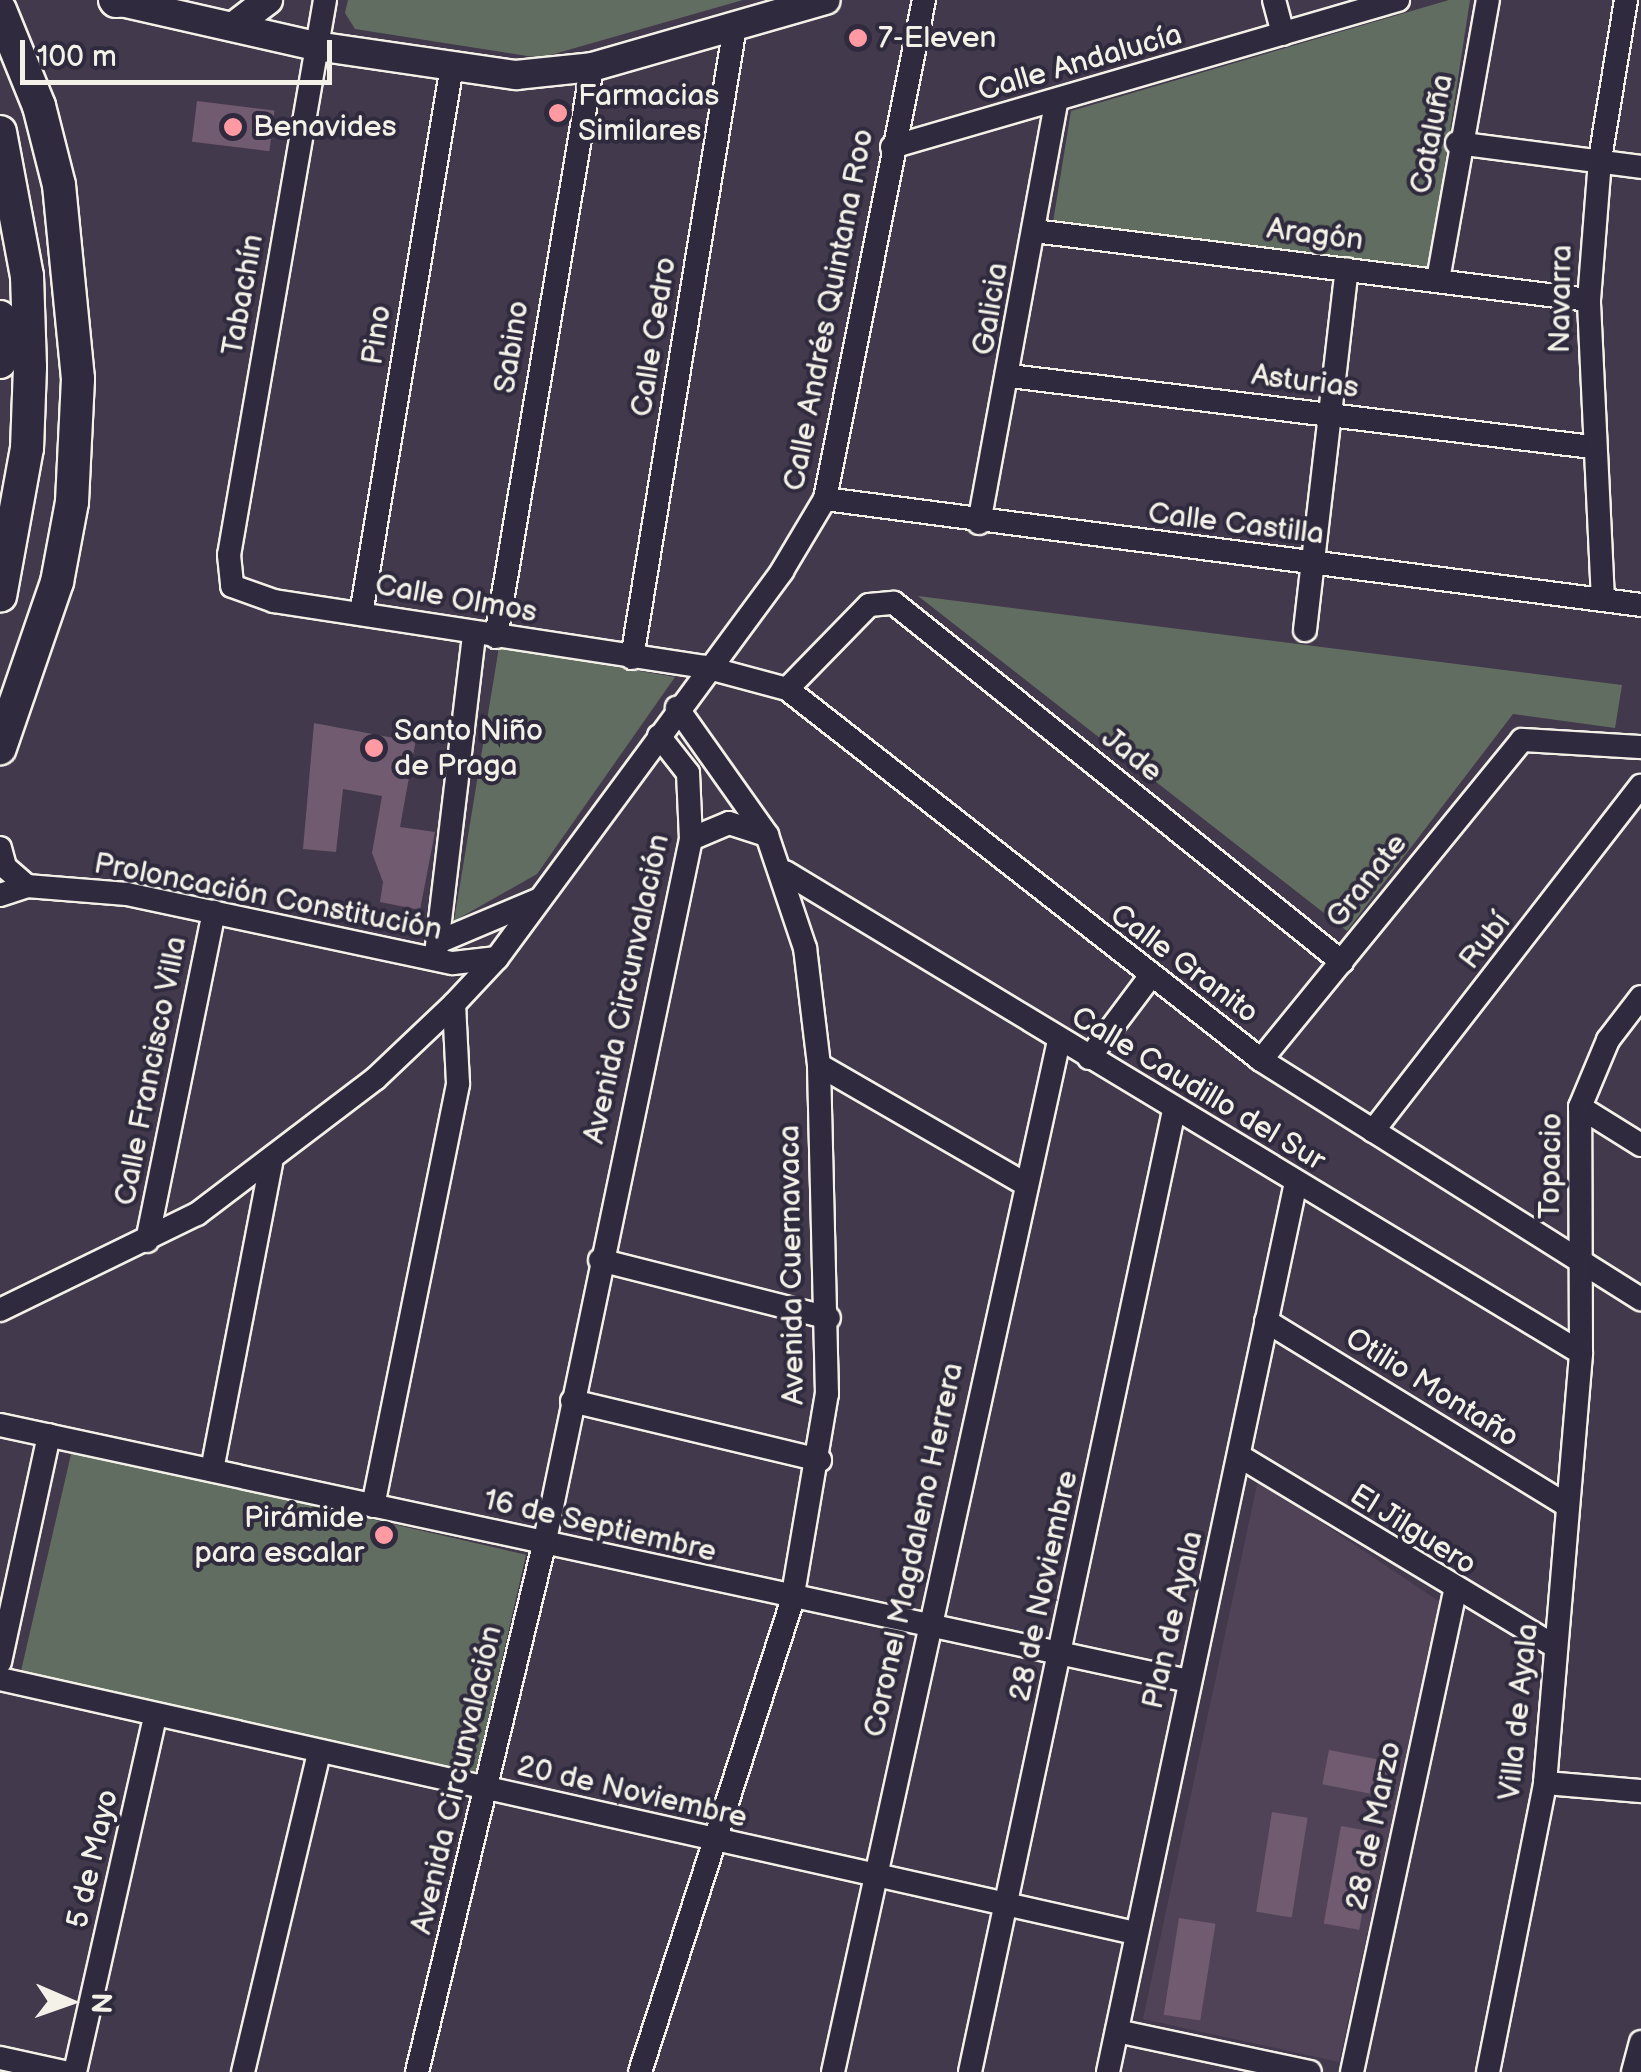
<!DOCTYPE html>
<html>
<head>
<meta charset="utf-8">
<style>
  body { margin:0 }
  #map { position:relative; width:1641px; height:2072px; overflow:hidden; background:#43394c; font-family:"Balsamiq Sans",sans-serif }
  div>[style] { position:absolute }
  .built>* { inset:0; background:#514357 }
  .green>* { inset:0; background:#626d61; transform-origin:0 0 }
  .building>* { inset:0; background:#715b70; transform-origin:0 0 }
  .roads { filter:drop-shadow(2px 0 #f4f1e8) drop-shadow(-2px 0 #f4f1e8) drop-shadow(0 2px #f4f1e8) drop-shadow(0 -2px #f4f1e8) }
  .minor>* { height:22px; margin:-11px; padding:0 11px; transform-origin:11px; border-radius:11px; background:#2f2a3d }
  .major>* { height:28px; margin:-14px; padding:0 14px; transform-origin:14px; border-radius:14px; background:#2f2a3d }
  .highway>* { height:32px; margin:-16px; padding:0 16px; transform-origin:16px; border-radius:16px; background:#2f2a3d }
  .dots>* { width:28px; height:28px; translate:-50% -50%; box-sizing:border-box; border:5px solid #2f2a3d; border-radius:50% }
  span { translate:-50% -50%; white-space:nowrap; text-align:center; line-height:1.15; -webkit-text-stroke:8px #2f2a3d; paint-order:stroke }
  .poi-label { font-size:30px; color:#f4f1e8 }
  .left { translate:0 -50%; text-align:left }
  .right { translate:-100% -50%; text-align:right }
  .street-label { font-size:30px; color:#f4f1e8 }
  .north { position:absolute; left:20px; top:1952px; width:100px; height:100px; -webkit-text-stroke:8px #2f2a3d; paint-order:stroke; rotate:92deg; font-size:28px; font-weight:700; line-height:40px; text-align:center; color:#f4f1e8 }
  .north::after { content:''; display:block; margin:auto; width:35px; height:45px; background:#f4f1e8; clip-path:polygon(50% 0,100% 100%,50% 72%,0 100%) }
  .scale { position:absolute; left:20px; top:40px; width:312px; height:45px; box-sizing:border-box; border:5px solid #f4f1e8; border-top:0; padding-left:12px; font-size:30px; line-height:35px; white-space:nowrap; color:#f4f1e8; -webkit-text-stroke:8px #2f2a3d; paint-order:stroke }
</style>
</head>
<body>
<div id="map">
  <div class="built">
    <div style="clip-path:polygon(1258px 1480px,1440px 1602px,1339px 2062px,1143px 2019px)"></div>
  </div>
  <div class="green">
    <div style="clip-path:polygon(348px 0,743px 0,540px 58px,355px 29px,345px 13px)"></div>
    <div style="clip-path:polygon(1449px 0,1470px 0,1429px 267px,1053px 222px,1071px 111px)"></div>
    <div style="clip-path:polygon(918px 596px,1622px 685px,1615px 728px,1513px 714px,1347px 931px)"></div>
    <div style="clip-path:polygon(499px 647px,675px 677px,537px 874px,454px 921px)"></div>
    <div style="left:72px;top:1450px;width:466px;height:228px;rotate:13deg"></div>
  </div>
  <div class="building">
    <div style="left:197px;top:101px;width:78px;height:41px;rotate:7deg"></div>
    <div style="clip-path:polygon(314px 723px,394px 738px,396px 725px,418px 728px,400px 827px,435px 832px,420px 910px,380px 902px,383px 882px,372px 853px,382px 796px,343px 789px,336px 852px,303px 849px)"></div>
    <div style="left:1329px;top:1750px;width:70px;height:35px;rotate:11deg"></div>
    <div style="left:1272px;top:1812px;width:36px;height:101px;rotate:9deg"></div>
    <div style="left:1341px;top:1826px;width:36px;height:99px;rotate:10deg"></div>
    <div style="left:1179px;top:1918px;width:37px;height:98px;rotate:9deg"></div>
  </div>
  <div class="roads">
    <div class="minor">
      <div style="left:325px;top:0;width:563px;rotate:99.81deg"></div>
      <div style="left:229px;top:555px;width:31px;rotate:84deg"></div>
      <div style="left:232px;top:586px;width:45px;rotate:19.7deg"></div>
      <div style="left:274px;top:601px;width:436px;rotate:8.7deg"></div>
      <div style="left:705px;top:667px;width:85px;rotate:15deg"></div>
      <div style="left:787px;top:689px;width:602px;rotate:38.05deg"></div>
      <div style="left:1261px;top:1060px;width:449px;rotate:32.2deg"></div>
      <div style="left:1274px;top:0;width:35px;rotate:75deg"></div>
      <div style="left:1457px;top:143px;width:186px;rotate:7.4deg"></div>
      <div style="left:892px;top:147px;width:527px;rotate:-16.2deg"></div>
      <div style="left:1034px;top:231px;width:559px;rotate:7.09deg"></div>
      <div style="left:1438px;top:280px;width:284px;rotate:-79.9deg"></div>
      <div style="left:1010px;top:376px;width:586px;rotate:6.96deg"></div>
      <div style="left:825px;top:499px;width:823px;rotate:7.4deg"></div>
      <div style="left:979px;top:523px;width:426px;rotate:-79.6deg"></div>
      <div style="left:1603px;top:600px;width:300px;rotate:-92.7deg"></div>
      <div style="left:1589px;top:300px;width:141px;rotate:-85.5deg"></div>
      <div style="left:1600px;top:159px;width:161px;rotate:-80.7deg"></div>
      <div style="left:361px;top:614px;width:556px;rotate:-80.57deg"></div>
      <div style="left:1305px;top:630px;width:363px;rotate:-83.4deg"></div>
      <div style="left:496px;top:637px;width:578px;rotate:-80.44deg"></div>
      <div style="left:632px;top:658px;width:640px;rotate:-80.74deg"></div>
      <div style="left:787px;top:689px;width:117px;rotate:-45.7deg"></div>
      <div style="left:869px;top:605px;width:25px;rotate:-5deg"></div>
      <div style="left:894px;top:603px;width:574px;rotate:38.71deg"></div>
      <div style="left:691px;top:839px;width:41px;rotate:-22.8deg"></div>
      <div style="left:729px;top:823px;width:40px;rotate:18deg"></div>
      <div style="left:0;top:848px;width:20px;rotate:75deg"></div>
      <div style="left:5px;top:867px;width:29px;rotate:41deg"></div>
      <div style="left:785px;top:872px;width:930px;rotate:31.14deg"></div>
      <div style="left:0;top:895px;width:28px;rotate:-18deg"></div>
      <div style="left:27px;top:886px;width:100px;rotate:4.6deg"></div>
      <div style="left:127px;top:894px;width:333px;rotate:12deg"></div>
      <div style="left:453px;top:963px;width:44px;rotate:-6.5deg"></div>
      <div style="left:438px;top:942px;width:111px;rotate:-22.9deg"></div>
      <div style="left:436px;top:954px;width:322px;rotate:-83.2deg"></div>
      <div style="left:1089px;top:1058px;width:100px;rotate:-53.1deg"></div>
      <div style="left:1261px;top:1060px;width:413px;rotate:-50.8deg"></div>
      <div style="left:1522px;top:740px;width:119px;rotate:3.4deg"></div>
      <div style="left:819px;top:1065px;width:236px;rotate:30deg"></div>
      <div style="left:1580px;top:1107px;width:72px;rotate:31.9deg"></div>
      <div style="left:1373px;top:1131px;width:437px;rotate:-52.2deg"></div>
      <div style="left:147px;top:1241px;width:336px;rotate:-78.5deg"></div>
      <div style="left:600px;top:1260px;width:236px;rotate:14.2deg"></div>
      <div style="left:0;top:1310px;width:219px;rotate:-26deg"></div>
      <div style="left:197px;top:1214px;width:223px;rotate:-37.2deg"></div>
      <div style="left:375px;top:1079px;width:109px;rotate:-43.5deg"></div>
      <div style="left:454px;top:1004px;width:63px;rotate:-46.9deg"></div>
      <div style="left:497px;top:958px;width:481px;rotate:-53.6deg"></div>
      <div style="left:782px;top:571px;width:84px;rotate:-59.2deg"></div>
      <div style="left:825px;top:499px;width:509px;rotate:-78.78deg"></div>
      <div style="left:1266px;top:1321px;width:354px;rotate:31.5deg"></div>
      <div style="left:572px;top:1401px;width:255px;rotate:13.4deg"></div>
      <div style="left:0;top:1425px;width:1216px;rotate:12.15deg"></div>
      <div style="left:1241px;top:1457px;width:368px;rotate:31.1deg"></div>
      <div style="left:212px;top:1470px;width:312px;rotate:-79.1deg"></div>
      <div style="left:373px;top:1506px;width:431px;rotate:-78.6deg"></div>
      <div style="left:458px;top:1083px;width:79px;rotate:-92.9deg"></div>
      <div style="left:0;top:1662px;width:232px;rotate:-77.8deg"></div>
      <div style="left:0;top:1679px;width:1163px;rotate:12.61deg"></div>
      <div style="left:1545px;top:1783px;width:96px;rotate:4.8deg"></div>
      <div style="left:1117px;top:2031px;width:197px;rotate:12deg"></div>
      <div style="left:0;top:2058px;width:66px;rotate:12.3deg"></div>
      <div style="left:75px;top:2072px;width:364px;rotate:-77.3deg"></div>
      <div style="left:243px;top:2072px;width:328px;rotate:-76.6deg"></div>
      <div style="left:417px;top:2072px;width:542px;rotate:-76.45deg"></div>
      <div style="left:544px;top:1545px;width:721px;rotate:-78.24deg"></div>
      <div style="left:691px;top:839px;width:66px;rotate:-92.6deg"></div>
      <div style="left:688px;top:773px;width:47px;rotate:-128.1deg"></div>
      <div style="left:640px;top:2072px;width:496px;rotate:-72.1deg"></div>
      <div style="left:792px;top:1600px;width:209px;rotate:-80.4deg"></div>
      <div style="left:827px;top:1394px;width:329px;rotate:-91.4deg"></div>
      <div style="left:819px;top:1065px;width:118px;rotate:-96.8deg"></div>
      <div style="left:805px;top:948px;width:119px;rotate:-108.6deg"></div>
      <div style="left:767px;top:835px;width:156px;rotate:-125.3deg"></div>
      <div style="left:833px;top:2072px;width:1055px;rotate:-77.64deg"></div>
      <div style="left:970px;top:2072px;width:982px;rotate:-78.02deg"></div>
      <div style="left:1108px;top:2072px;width:910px;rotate:-78.07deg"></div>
      <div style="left:1352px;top:2072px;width:490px;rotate:-77.9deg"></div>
      <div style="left:1488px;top:2072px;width:295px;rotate:-78.8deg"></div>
      <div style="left:1545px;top:1783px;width:432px;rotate:-85.2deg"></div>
      <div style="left:1581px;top:1353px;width:246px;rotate:-90.2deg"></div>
      <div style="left:1580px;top:1107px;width:73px;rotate:-67.3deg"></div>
      <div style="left:1608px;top:1040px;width:54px;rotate:-52.5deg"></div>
      <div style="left:1633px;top:2072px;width:31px;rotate:-75deg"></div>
    </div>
    <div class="major">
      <div style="left:113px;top:0;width:208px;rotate:12.8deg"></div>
      <div style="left:316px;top:46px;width:202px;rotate:8.3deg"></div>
      <div style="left:516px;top:75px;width:76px;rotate:-6deg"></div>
      <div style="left:592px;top:67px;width:243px;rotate:-16deg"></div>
      <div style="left:234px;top:26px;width:43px;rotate:-37.4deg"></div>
    </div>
    <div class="highway">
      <div style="left:116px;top:1px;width:16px;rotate:-4deg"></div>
      <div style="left:0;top:10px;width:104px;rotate:67.9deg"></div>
      <div style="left:39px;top:106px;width:81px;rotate:75.8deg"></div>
      <div style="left:59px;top:185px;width:195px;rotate:84.4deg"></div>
      <div style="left:78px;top:379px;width:123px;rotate:92.8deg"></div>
      <div style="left:72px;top:502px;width:81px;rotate:100.6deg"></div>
      <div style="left:57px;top:582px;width:176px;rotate:109deg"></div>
      <div style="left:0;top:132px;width:147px;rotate:79.4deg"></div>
      <div style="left:27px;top:276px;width:91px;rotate:88.1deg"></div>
      <div style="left:30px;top:367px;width:81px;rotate:92.1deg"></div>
      <div style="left:27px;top:448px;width:150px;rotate:100.3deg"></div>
      <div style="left:0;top:317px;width:45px;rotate:90deg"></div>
    </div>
  </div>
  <div class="dots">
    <div style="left:858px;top:38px;background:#ff9aa2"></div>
    <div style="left:558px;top:113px;background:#ff9aa2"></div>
    <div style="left:233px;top:127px;background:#ff9aa2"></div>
    <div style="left:374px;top:748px;background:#ff9aa2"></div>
    <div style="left:384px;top:1535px;background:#ff9aa2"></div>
  </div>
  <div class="poi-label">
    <span class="left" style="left:878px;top:38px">7-Eleven</span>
    <span class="left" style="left:578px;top:113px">Farmacias<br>Similares</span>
    <span class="left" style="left:253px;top:127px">Benavides</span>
    <span class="left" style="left:394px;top:748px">Santo Niño<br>de Praga</span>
    <span class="right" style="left:364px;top:1535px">Pirámide<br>para escalar</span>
  </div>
  <div class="street-label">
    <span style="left:1080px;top:63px;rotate:-16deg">Calle Andalucía</span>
    <span style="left:1432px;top:134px;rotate:-79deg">Cataluña</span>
    <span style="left:1315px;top:235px;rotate:7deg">Aragón</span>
    <span style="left:243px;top:295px;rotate:-80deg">Tabachín</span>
    <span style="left:1561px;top:299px;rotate:-89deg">Navarra</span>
    <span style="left:991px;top:309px;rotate:-81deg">Galicia</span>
    <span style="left:829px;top:310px;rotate:-79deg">Calle Andrés Quintana Roo</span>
    <span style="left:377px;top:335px;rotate:-81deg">Pino</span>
    <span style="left:654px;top:337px;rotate:-81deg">Calle Cedro</span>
    <span style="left:512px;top:347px;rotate:-81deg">Sabino</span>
    <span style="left:1305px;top:382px;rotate:7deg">Asturias</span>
    <span style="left:1236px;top:524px;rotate:7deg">Calle Castilla</span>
    <span style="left:456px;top:599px;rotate:10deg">Calle Olmos</span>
    <span style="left:1132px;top:755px;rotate:39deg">Jade</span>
    <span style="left:1367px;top:881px;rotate:-52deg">Granate</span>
    <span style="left:268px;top:897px;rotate:11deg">Proloncación Constitución</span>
    <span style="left:1485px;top:941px;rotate:-52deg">Rubí</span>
    <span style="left:1184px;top:964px;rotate:37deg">Calle Granito</span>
    <span style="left:627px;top:989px;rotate:-78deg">Avenida Circunvalación</span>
    <span style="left:151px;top:1071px;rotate:-79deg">Calle Francisco Villa</span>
    <span style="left:1198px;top:1089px;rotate:31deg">Calle Caudillo del Sur</span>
    <span style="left:1551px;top:1166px;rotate:-89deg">Topacio</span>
    <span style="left:792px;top:1265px;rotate:-91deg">Avenida Cuernavaca</span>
    <span style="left:1432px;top:1388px;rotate:32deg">Otilio Montaño</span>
    <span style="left:600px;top:1526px;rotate:13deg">16 de Septiembre</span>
    <span style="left:1413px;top:1530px;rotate:32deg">El Jilguero</span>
    <span style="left:914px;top:1550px;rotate:-78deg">Coronel Magdaleno Herrera</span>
    <span style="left:1044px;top:1586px;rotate:-78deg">28 de Noviembre</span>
    <span style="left:1173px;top:1620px;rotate:-77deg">Plan de Ayala</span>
    <span style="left:1519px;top:1712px;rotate:-84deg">Villa de Ayala</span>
    <span style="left:457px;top:1780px;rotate:-77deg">Avenida Circunvalación</span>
    <span style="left:632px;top:1792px;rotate:13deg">20 de Noviembre</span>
    <span style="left:1374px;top:1826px;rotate:-78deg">28 de Marzo</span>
    <span style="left:93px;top:1859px;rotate:-77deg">5 de Mayo</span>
  </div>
  <div class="north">N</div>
  <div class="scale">100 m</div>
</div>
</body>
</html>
